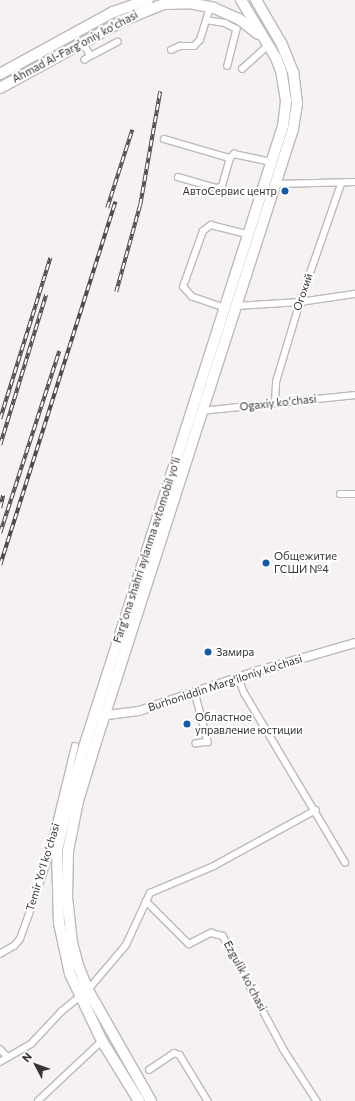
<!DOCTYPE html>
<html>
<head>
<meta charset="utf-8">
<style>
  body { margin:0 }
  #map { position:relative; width:355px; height:1101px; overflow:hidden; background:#f6f1f2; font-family:Commissioner,sans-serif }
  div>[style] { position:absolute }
  .roads { filter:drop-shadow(1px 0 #beb9bb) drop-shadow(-1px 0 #beb9bb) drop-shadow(0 1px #beb9bb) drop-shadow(0 -1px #beb9bb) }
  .street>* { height:5.5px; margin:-2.75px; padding:0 2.75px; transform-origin:2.75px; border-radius:2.75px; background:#fff }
  .secondary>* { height:8px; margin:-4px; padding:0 4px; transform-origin:4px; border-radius:4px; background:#fff }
  .highway>* { height:10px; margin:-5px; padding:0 5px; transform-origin:5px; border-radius:5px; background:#fff }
  .rail>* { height:3.5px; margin-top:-1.75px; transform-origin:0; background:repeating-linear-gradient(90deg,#fff 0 6px,#4d4b4c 0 12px); box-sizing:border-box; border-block:1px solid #4d4b4c }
  .dots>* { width:11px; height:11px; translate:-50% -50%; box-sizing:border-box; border:2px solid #fff; border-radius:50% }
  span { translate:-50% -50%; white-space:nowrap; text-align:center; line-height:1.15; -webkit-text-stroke:4px #fff; paint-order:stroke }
  .street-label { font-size:11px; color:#363435 }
  .poi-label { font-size:11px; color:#363435 }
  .right { translate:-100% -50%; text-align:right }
  .left { translate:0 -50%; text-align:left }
  .north { position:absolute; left:16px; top:1045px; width:40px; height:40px; -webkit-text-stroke:3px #fff; paint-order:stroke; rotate:311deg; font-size:11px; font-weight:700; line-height:16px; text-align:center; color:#363435 }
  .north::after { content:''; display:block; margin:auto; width:14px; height:18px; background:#363435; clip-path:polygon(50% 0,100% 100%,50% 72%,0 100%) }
</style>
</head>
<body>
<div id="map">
  <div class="roads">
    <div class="street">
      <div style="left:206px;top:20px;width:19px;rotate:9deg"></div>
      <div style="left:225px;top:23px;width:13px;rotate:27deg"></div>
      <div style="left:237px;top:29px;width:38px;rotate:104deg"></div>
      <div style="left:83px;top:43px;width:15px;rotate:58deg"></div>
      <div style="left:91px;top:56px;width:7px;rotate:146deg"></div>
      <div style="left:171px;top:50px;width:10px;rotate:-24deg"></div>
      <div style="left:180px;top:46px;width:14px"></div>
      <div style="left:194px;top:46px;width:8px;rotate:-45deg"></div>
      <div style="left:200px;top:40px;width:34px;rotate:-73deg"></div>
      <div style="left:91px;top:56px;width:30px;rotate:-28deg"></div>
      <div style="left:242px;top:69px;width:36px;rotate:-42deg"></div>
      <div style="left:164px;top:139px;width:69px;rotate:16.1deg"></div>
      <div style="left:230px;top:158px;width:6px;rotate:-45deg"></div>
      <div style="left:234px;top:154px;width:38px;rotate:12deg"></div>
      <div style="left:178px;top:177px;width:41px;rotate:15.8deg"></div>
      <div style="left:217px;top:188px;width:5px;rotate:-22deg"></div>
      <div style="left:222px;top:186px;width:29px;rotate:-74deg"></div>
      <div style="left:276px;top:184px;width:79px;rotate:-1.5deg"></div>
      <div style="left:236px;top:306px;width:64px;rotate:-3.6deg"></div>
      <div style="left:300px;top:302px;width:56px;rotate:-8.3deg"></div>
      <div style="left:224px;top:308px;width:34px;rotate:-161deg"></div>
      <div style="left:192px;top:297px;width:13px;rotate:-132deg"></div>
      <div style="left:183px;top:287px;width:59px;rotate:-70.3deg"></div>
      <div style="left:203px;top:231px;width:10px;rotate:-37deg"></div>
      <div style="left:211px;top:225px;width:38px;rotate:14deg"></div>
      <div style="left:275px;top:403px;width:21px;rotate:-87deg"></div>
      <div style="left:276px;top:382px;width:84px;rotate:-73.3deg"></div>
      <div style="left:300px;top:302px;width:125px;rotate:-70.8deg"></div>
      <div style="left:201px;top:411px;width:155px;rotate:-5.9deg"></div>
      <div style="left:340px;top:494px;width:15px"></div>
      <div style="left:238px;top:677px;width:18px;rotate:68deg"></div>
      <div style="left:245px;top:694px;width:196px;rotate:59.2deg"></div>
      <div style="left:195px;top:692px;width:52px;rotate:75.4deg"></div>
      <div style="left:208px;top:742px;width:12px;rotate:171deg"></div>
      <div style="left:146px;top:901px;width:61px;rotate:45deg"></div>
      <div style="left:189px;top:944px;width:25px;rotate:-27deg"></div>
      <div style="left:211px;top:933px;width:12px;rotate:14deg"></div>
      <div style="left:223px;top:936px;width:129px;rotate:61.8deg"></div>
      <div style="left:284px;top:1050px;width:61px;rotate:57.1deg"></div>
      <div style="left:0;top:954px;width:16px;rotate:-30deg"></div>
      <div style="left:14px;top:946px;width:9px;rotate:-49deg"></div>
      <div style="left:20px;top:939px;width:20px;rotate:-70deg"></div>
      <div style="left:27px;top:920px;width:58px;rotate:-70.9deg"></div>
      <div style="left:46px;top:865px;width:122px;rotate:-76.3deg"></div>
      <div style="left:0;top:1049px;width:11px;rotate:45deg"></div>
      <div style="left:0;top:1062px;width:36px;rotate:-30deg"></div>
      <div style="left:31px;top:1044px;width:45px;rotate:-46.8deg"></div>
      <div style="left:62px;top:1011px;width:33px;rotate:-39deg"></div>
      <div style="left:88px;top:990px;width:59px;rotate:-49.8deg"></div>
      <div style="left:126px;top:945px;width:57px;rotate:-65.2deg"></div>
      <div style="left:150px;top:893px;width:69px;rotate:-22.9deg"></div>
      <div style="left:214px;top:866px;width:116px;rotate:-28.8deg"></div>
      <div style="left:149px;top:1070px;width:30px;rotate:-34deg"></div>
      <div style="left:174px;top:1053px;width:6px;rotate:18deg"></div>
      <div style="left:180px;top:1055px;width:54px;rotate:58.7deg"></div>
      <div style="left:38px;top:1101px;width:88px;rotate:-43.2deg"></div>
    </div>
    <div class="secondary">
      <div style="left:99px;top:716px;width:40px;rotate:-7.1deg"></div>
      <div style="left:139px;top:711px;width:126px;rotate:-18.6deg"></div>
      <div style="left:258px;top:671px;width:101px;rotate:-16.1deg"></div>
    </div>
    <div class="highway">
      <div style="left:166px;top:4px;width:23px;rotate:-2deg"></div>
      <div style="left:189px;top:3px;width:25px;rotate:11deg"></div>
      <div style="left:214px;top:8px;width:27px;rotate:24deg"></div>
      <div style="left:239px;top:19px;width:24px;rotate:38deg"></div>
      <div style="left:0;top:74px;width:129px;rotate:-28.8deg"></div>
      <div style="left:113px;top:12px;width:37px;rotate:-19deg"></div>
      <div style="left:0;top:88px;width:141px;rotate:-28.7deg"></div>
      <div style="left:124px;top:20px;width:54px;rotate:-21.8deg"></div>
      <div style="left:139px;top:1101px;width:70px;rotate:-121.7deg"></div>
      <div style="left:102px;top:1041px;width:74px;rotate:-115.5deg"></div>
      <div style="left:70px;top:974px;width:52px;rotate:-102.2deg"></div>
      <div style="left:59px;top:923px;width:72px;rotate:-91.6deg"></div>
      <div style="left:57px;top:851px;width:54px;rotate:-77.2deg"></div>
      <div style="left:69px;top:798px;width:56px;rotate:-73.5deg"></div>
      <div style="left:85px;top:744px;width:649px;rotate:-72.24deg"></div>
      <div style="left:283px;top:126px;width:25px;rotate:-83deg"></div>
      <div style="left:286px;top:101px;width:30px;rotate:-99deg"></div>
      <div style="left:281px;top:71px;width:14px;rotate:-111deg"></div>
      <div style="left:276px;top:58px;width:68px;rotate:-121.1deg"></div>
      <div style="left:151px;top:1101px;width:128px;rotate:-119.6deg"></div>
      <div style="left:88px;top:990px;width:27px;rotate:-112deg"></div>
      <div style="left:78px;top:965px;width:23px;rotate:-105deg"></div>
      <div style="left:72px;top:943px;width:46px;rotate:-96.2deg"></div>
      <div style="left:67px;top:897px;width:46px;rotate:-88.8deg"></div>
      <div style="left:68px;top:851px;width:51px;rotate:-78.7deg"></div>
      <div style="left:78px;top:801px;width:59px;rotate:-73.1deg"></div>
      <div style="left:95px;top:745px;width:647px;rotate:-72.18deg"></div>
      <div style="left:293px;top:129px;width:26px;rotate:-81deg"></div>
      <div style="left:297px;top:103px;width:31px;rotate:-97deg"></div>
      <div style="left:293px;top:72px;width:31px;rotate:-112deg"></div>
      <div style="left:281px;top:43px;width:50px;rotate:-120.2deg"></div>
    </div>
  </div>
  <div class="rail">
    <div style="left:107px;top:208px;width:82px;rotate:-72.2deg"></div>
    <div style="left:116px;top:292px;width:90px;rotate:-74.6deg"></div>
    <div style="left:140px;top:205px;width:115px;rotate:-80deg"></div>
    <div style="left:0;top:419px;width:169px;rotate:-72.7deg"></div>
    <div style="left:0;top:445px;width:157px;rotate:-73deg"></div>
    <div style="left:0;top:508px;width:13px;rotate:-77deg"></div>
    <div style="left:0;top:533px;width:191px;rotate:-72deg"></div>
    <div style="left:0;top:565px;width:381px;rotate:-72.4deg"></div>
  </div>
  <div class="dots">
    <div style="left:285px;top:191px;background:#145aaa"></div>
    <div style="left:266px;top:563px;background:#145aaa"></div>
    <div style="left:208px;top:652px;background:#145aaa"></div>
    <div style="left:187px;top:724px;background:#145aaa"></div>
  </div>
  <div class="street-label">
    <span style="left:75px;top:47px;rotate:-28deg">Ahmad Al-Farg'oniy ko'chasi</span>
    <span style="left:303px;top:292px;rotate:-71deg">Огохий</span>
    <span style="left:278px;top:403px;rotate:-6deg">Ogaxiy koʻchasi</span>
    <span style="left:147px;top:550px;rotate:-72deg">Fargʻona shahri aylanma avtomobil yoʻli</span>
    <span style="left:225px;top:683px;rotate:-18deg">Burhoniddin Marg'iloniy ko'chasi</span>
    <span style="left:43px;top:867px;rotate:-73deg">Temir Yoʻl koʻchasi</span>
    <span style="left:245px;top:976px;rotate:62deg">Ezgulik koʻchasi</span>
  </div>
  <div class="poi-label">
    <span class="right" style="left:277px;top:191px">АвтоСервис центр</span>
    <span class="left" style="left:274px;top:563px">Общежитие<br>ГСШИ №4</span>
    <span class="left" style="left:216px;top:652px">Замира</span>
    <span class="left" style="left:195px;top:724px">Областное<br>управление юстиции</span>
  </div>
  <div class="north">N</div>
</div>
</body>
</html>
